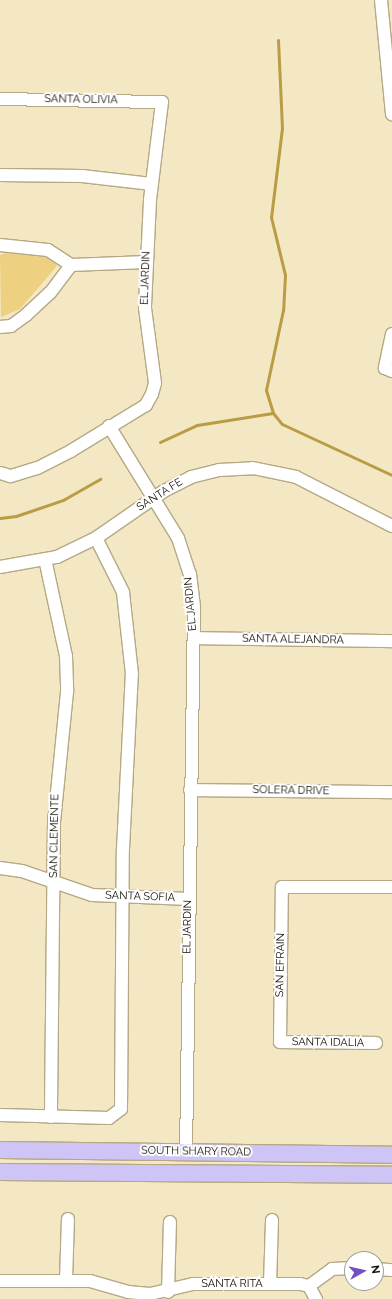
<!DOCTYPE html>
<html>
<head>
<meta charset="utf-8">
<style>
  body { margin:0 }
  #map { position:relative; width:392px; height:1299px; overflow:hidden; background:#f4e8c4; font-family:Raleway,sans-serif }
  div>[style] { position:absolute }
  .green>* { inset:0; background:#edd181 }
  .stream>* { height:3px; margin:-1.5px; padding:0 1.5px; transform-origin:1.5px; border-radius:1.5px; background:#b99c44 }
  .roads { filter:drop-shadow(1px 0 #b4a885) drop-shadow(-1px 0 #b4a885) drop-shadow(0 1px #b4a885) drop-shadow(0 -1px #b4a885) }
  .minor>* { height:12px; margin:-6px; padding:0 6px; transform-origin:6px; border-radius:6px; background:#fff }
  .major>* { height:16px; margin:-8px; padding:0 8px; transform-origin:8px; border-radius:8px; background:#cec4f6 }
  span { translate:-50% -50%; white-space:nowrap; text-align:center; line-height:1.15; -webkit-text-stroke:4px #fff; paint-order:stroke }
  .street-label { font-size:11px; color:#140f04 }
  .north { position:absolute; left:344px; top:1251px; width:40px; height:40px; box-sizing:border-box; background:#fff; border:1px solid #a19f9b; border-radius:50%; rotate:82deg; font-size:11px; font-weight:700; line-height:16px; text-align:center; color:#140f04 }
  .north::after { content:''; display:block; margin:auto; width:14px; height:18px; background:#714ec7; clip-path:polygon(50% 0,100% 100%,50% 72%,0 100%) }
</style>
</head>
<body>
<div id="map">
  <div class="green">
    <div style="clip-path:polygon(6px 253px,36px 255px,52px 259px,57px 266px,20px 309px,1px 317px,0 255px)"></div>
  </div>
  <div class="stream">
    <div style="left:278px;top:40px;width:88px;rotate:87.4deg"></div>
    <div style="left:282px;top:128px;width:90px;rotate:97deg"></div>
    <div style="left:271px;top:217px;width:60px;rotate:76.4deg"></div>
    <div style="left:285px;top:275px;width:35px;rotate:93deg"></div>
    <div style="left:283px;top:310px;width:82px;rotate:102deg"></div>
    <div style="left:266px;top:390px;width:24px;rotate:73deg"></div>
    <div style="left:273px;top:413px;width:14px;rotate:51deg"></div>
    <div style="left:282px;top:424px;width:121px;rotate:24.9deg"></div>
    <div style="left:160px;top:442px;width:41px;rotate:-24.7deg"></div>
    <div style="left:197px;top:425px;width:77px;rotate:-9deg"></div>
    <div style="left:0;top:518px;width:16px;rotate:-7deg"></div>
    <div style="left:16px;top:516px;width:50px;rotate:-18.8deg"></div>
    <div style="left:63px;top:500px;width:43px;rotate:-29.6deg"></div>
  </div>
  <div class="roads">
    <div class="minor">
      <div style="left:381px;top:0;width:115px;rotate:84.5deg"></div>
      <div style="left:0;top:99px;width:162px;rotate:1.1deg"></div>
      <div style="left:162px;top:102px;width:99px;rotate:97deg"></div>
      <div style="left:150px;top:200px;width:108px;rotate:92.7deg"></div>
      <div style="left:145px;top:308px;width:76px;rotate:82.4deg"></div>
      <div style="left:155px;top:383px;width:11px;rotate:105deg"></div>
      <div style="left:152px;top:394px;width:13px;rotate:119deg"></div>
      <div style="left:146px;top:405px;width:88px;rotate:148.5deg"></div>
      <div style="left:71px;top:451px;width:38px;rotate:153deg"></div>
      <div style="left:37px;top:468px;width:28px;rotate:163deg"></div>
      <div style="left:10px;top:476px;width:10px;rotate:-163deg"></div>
      <div style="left:0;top:175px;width:82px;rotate:0.7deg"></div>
      <div style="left:82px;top:176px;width:70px;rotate:6.5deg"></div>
      <div style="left:0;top:245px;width:48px;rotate:5.9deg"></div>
      <div style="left:48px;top:250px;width:27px;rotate:33deg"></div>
      <div style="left:71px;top:265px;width:76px;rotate:-2.3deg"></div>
      <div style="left:0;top:327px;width:11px;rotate:-5deg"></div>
      <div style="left:11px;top:326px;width:19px;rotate:-36deg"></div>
      <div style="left:26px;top:315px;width:33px;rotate:-43deg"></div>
      <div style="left:50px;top:293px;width:35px;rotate:-53deg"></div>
      <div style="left:392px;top:334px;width:35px;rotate:102deg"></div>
      <div style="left:385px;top:368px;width:8px;rotate:23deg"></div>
      <div style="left:109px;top:426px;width:132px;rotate:58.4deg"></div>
      <div style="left:178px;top:538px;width:38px;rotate:72deg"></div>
      <div style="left:190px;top:574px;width:34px;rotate:83deg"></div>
      <div style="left:194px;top:608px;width:544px;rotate:90.84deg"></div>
      <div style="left:45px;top:559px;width:99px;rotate:77.8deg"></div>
      <div style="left:66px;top:656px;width:36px;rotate:88deg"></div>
      <div style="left:67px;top:692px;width:131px;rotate:95.7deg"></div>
      <div style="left:54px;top:822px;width:295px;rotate:90.6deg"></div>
      <div style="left:0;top:567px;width:58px;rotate:-10deg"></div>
      <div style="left:57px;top:557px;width:43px;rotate:-26deg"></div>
      <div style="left:96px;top:538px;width:83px;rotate:-34.7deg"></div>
      <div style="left:164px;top:491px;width:30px;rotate:-27deg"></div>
      <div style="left:191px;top:477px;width:29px;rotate:-14deg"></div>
      <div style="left:219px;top:470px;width:34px;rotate:-3deg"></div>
      <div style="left:253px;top:468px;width:44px;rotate:11.8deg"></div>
      <div style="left:296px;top:477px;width:108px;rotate:27deg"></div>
      <div style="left:194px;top:638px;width:198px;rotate:0.9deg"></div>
      <div style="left:190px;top:790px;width:202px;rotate:0.6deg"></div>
      <div style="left:0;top:868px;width:22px;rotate:8deg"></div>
      <div style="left:22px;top:871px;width:74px;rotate:18.9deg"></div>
      <div style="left:92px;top:895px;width:97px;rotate:2.4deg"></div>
      <div style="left:376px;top:1043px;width:96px;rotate:-179.4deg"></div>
      <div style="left:280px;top:1042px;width:155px;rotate:-89.3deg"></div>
      <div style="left:282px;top:887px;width:110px"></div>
      <div style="left:0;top:1115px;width:109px;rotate:1.6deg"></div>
      <div style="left:109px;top:1118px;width:15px;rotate:-37deg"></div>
      <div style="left:121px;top:1109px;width:260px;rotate:-89.6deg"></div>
      <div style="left:123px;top:849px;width:175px;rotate:-87.1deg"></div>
      <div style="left:132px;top:674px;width:82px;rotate:-96.3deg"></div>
      <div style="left:123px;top:592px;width:60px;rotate:-116.6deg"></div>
      <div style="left:376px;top:1269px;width:16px;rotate:4deg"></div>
      <div style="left:0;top:1281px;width:90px"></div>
      <div style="left:90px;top:1281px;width:40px;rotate:16deg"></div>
      <div style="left:128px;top:1292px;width:22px;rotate:5deg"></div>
      <div style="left:150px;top:1294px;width:44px;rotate:-13.1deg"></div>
      <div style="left:193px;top:1284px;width:107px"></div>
      <div style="left:300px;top:1284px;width:9px;rotate:13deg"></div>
      <div style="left:309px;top:1286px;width:15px;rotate:62deg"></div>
      <div style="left:66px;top:1281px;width:62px;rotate:-88.2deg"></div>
      <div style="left:270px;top:1284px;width:64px;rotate:-88.2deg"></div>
      <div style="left:309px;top:1286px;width:29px;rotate:-36deg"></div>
      <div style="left:332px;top:1269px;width:20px;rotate:-3deg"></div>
      <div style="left:168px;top:1292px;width:70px;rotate:-88.4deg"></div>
    </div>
    <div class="major">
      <div style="left:0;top:1150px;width:392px;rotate:0.7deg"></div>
      <div style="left:0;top:1172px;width:392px;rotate:0.4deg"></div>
    </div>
  </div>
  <div class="street-label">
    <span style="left:81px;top:100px;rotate:1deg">SANTA OLIVIA</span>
    <span style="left:146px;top:278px;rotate:-88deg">EL JARDIN</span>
    <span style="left:160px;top:495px;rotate:-32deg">SANTA FE</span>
    <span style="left:191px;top:604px;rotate:-95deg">EL JARDIN</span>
    <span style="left:293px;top:640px;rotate:1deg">SANTA ALEJANDRA</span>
    <span style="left:291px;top:791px;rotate:1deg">SOLERA DRIVE</span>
    <span style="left:55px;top:836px;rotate:-89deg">SAN CLEMENTE</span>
    <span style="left:140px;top:897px;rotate:2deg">SANTA SOFIA</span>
    <span style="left:188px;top:927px;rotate:-89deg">EL JARDIN</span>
    <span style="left:281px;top:965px;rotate:-89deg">SAN EFRAIN</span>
    <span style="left:328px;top:1043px;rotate:1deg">SANTA IDALIA</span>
    <span style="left:196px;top:1152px;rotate:1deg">SOUTH SHARY ROAD</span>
    <span style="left:232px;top:1284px">SANTA RITA</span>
  </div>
  <div class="north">N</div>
</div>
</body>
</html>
